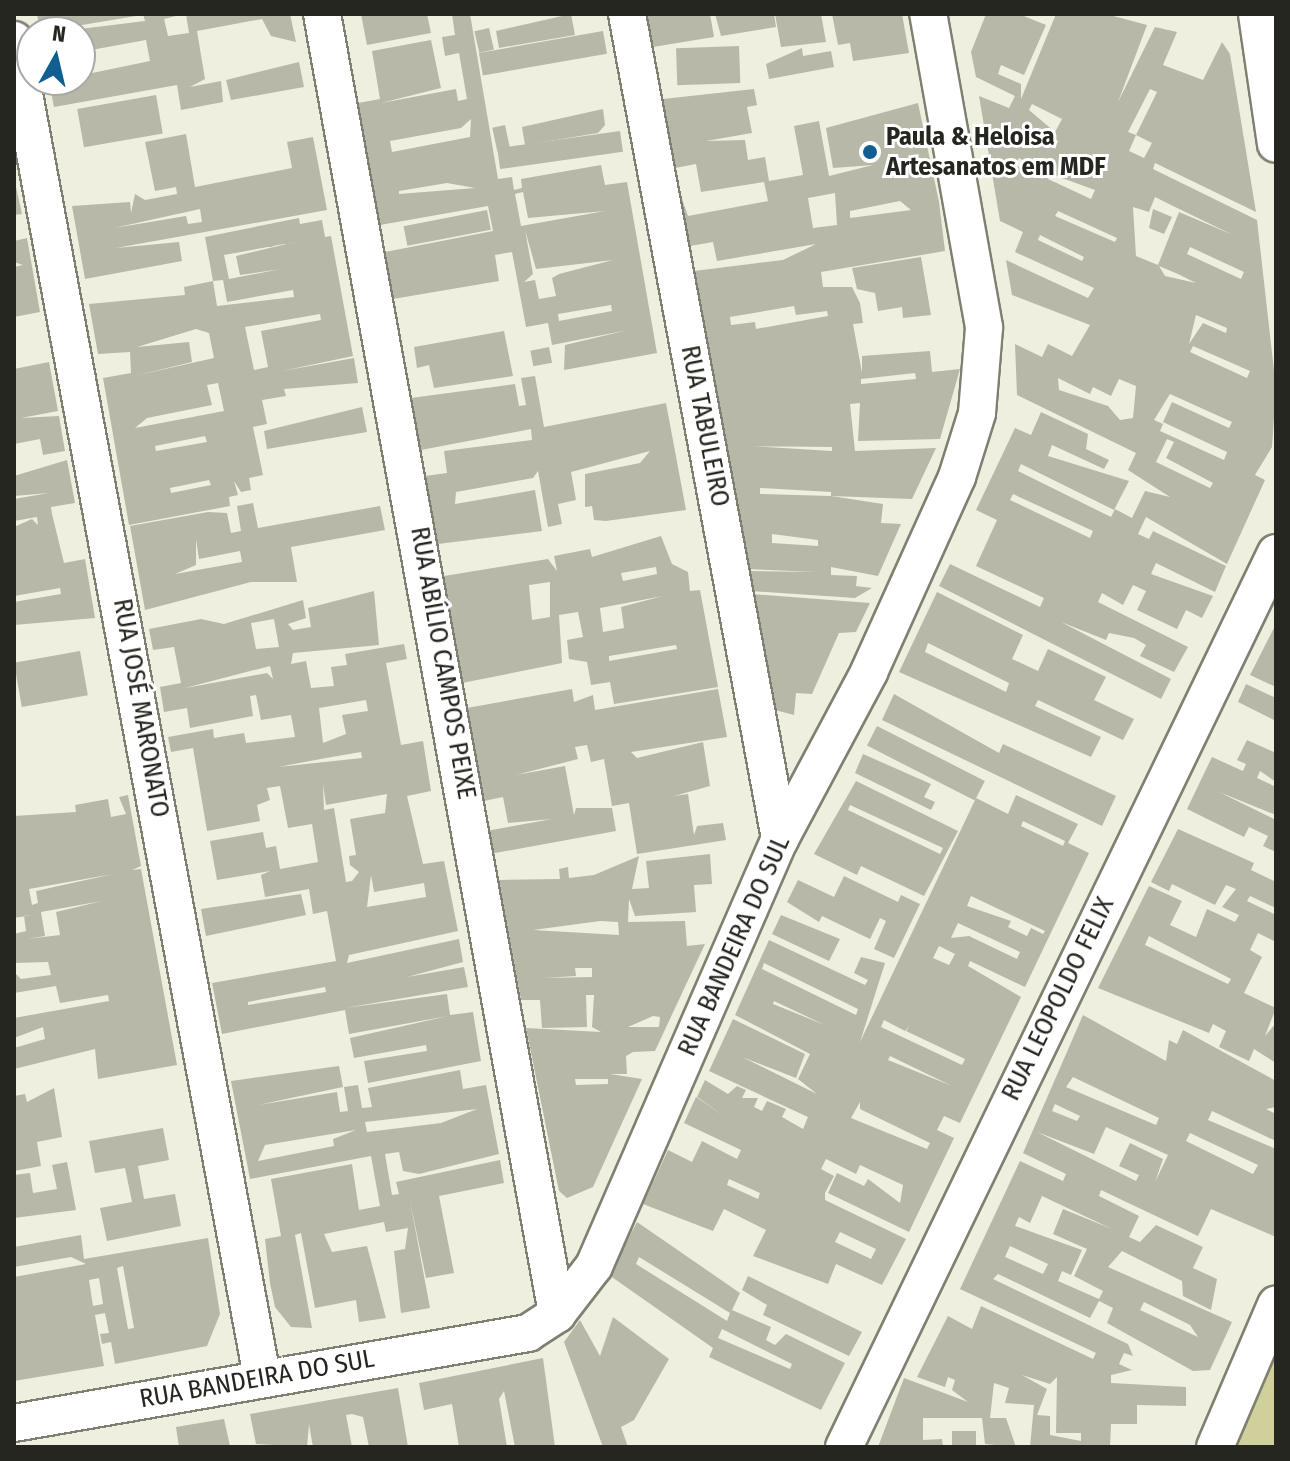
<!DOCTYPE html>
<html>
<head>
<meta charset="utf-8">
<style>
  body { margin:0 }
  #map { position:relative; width:1290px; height:1461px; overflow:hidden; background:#eeefde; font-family:"Fira Sans Condensed",sans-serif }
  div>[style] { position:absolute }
  .green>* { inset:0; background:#cfd09c }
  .building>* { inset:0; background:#b8b8a8; transform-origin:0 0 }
  .roads { filter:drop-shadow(2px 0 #7f8071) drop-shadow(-2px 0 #7f8071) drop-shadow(0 2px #7f8071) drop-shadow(0 -2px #7f8071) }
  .street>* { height:36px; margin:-18px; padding:0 18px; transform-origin:18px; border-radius:18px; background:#fff }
  .dots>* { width:22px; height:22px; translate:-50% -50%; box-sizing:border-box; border:4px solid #fff; border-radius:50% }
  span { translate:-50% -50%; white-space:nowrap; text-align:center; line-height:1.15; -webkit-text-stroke:6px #fff; paint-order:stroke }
  .poi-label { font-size:26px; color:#25261f; font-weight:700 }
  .left { translate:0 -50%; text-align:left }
  .street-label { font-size:26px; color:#25261f }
  .frame { position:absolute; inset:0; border:16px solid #25261f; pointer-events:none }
  .north { position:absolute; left:16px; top:16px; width:80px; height:80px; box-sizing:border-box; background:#fff; border:2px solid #a8a8a5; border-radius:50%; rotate:8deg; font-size:22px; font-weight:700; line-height:32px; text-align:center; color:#25261f }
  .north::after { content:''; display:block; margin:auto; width:28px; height:36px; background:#115f91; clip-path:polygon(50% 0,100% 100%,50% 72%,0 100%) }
</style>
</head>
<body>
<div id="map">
  <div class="green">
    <div style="clip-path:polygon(1276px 1334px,1276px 1447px,1225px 1447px)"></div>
  </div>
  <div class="building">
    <div style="clip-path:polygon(37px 14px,136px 14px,136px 16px,40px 32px)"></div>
    <div style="clip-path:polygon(143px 14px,184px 14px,164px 19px,168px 36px,189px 33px,186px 14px,290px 14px,296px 42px,271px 36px,262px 19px,197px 31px,205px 79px,190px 87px,221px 81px,223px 102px,181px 110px,177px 85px,54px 107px,49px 82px,150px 61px,146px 40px,80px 52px,80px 32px,72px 30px,145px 21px)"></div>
    <div style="clip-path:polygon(361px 14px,427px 14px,431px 33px,367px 45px)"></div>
    <div style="clip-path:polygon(evenodd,452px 14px,470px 14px,498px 179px,512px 177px,514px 190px,522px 188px,521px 179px,601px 165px,605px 185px,627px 182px,657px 353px,564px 370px,565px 345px,628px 330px,552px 345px,548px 323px,526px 327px,512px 252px,495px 255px,499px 281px,393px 299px,385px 252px,493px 231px,488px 206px,380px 225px,358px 103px,380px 99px,372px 51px,431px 40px,441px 88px,381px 103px,456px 89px,458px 101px,467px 99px,459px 53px,445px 56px,442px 37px,455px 35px,452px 14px,471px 119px,470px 137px,392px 152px,390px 141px,461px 128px,471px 119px,452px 14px,447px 183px,475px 188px,399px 194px,399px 191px,447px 183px,452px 14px,523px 192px,528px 218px,605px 211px,521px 226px,515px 194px,523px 192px,452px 14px,525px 230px,536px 269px,613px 260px,559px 274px,552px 278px,556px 296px,539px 299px,535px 280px,524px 282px,533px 274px,525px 230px,452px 14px,611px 305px,612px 311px,559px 321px,558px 314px,611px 305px)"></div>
    <div style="clip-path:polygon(571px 14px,575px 35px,499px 48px,496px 31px)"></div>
    <div style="clip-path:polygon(647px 14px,710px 14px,714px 37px,653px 47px)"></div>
    <div style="clip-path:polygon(715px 14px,774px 14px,776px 27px,721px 36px)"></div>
    <div style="clip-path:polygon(775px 14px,821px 14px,826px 42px,781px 47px)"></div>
    <div style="clip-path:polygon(832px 14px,902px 14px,909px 53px,853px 61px,850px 43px,838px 45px)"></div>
    <div style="clip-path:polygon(evenodd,986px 14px,1019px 14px,1046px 25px,1024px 75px,1001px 65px,998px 74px,1021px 84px,1021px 99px,1056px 14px,1106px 14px,1147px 25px,1118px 102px,1155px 27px,1177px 32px,1163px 65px,1203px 80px,1222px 42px,1230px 54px,1256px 212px,1155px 163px,1153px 169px,1257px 220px,1276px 388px,1272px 447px,1255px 475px,1265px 480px,1227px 564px,1146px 517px,1138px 534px,1149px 539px,1153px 531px,1226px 566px,1215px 592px,1156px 563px,1151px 574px,1213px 596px,1202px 618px,1186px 610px,1177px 629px,1137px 610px,1146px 591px,1133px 585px,1123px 605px,1102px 593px,1098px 602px,1188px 647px,1174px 672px,1140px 656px,1146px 645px,1134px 638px,1109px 633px,1106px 640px,1061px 622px,1171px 679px,1161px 699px,939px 586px,950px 564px,1040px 607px,1044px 598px,976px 566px,997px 520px,976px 510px,1015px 428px,1031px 435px,1041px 412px,1088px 434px,1086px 449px,1109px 460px,1104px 469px,1052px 445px,1048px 456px,1129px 481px,1114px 510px,1021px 464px,1018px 471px,1111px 517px,1115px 509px,1132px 518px,1145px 491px,1170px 497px,1128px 470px,1136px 453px,1017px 395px,1015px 344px,1042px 357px,1048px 344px,1072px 356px,1090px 325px,1012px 295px,1006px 260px,1088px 298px,1094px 288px,1015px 252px,1023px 232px,1000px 221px,979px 96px,1009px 108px,1015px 96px,976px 77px,971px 52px,986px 14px,1150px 89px,1157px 92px,1136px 135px,1152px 143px,1144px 158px,1129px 151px,1136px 135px,1128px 132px,1150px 89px,986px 14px,1032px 104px,1062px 119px,1055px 132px,1029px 110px,1032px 104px,986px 14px,1019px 158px,1042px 170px,1043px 179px,1015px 165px,1019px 158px,986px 14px,1051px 174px,1095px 190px,1091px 199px,1048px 179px,1051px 174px,986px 14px,1155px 197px,1173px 206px,1233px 235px,1179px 212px,1158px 265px,1136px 256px,1133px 207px,1149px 212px,1155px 197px,986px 14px,1058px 211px,1117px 238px,1115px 242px,1055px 216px,1058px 211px,986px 14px,1040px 235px,1084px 257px,1082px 261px,1038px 240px,1040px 235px,986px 14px,1190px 247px,1244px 272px,1241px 279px,1187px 254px,1190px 247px,986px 14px,1159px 266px,1178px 274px,1196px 283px,1165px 276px,1159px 266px,986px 14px,1196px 315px,1227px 328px,1226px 333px,1203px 323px,1189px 344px,1196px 315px,986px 14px,1193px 346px,1250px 371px,1247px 378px,1190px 352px,1193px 346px,986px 14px,1058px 378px,1090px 394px,1093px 387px,1111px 396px,1119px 379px,1136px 386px,1133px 418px,1120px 420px,1108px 406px,1059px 390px,1058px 378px,986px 14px,1170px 394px,1232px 422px,1229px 428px,1172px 402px,1163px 422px,1227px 452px,1224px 460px,1160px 431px,1163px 424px,1154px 420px,1170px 394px,986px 14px,1167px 439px,1174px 442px,1166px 458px,1213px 483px,1210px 488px,1156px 462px,1167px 439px,986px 14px,1013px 494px,1093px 531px,1090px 538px,1010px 500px,1013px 494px)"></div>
    <div style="left:489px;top:28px;width:22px;height:15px;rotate:77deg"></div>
    <div style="left:603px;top:31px;width:23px;height:126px;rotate:80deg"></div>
    <div style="left:739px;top:46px;width:37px;height:63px;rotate:88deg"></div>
    <div style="clip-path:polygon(802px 48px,803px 56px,831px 51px,834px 67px,769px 79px,766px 64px)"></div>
    <div style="clip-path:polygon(299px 62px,304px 87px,231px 100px,226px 80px)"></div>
    <div style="clip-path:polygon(evenodd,754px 89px,757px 105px,747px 107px,752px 133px,706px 141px,745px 140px,748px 160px,765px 157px,769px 181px,803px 175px,794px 126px,819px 121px,829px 176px,873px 165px,833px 168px,826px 128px,918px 103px,939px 202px,945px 251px,821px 272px,823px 287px,852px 287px,860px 303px,863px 323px,853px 324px,862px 373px,862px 356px,930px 351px,932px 372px,960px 369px,940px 439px,858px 441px,860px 403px,850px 404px,855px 451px,936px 448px,912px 499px,831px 496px,883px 504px,881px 523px,901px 524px,878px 576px,831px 567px,831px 575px,857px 576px,856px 586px,872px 588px,855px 598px,751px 591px,747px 571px,816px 572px,747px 569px,694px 271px,783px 260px,816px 244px,717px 261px,713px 242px,690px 246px,681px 196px,688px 216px,768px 201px,764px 182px,701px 192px,696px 164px,675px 168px,663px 99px,754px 89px,835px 193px,837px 225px,813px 228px,808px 198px,835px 193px,754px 89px,900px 201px,911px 210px,850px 218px,850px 211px,900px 201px,754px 89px,794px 306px,796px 315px,827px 311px,828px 316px,756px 329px,755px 322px,731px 325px,730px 317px,794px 306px,754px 89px,915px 373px,916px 379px,861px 384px,861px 379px,915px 373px,754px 89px,750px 446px,832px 447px,832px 451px,750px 446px,754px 89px,760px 488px,831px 492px,831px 496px,760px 494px,760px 488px,754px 89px,772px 534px,818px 540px,818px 546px,772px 543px,772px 534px)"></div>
    <div style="left:156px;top:95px;width:39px;height:80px;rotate:80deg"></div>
    <div style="clip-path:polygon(603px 109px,605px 125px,598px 133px,525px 145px,522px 127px)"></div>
    <div style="left:505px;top:125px;width:24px;height:13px;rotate:78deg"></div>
    <div style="left:620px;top:131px;width:21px;height:124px;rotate:82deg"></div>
    <div style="clip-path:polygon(evenodd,186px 134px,195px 187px,292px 168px,287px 142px,313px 137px,327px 210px,116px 248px,179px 242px,182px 261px,85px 279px,72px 206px,130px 202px,131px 213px,135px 194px,145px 200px,177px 194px,176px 187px,155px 191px,145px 142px,186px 134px,200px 209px,202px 222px,188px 224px,186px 216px,114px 228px,200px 209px)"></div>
    <div style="clip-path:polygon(14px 178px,22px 214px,14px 215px)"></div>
    <div style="clip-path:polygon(1153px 209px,1172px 217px,1164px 234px,1149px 228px)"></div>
    <div style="left:487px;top:210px;width:20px;height:85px;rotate:79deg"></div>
    <div style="clip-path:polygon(evenodd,299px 218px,300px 224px,322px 220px,325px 237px,331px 236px,353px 356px,282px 371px,354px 358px,358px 383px,284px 389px,286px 396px,262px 400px,267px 424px,253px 427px,263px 475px,249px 478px,251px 490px,241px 492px,234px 481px,238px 495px,229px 497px,230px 506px,129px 525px,103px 378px,131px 373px,130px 352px,98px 354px,89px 304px,185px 295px,184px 287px,213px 281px,217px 306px,294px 297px,293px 290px,227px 302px,223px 280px,213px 281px,205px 237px,299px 218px,295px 242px,236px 256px,240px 275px,281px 269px,229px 279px,224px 255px,295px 242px,299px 218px,320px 314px,321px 320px,261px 331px,268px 367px,254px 370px,245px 327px,320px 314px,299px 218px,196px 329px,209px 333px,214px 358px,134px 376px,192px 362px,189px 342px,137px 347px,196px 329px,299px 218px,218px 383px,224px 411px,135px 428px,147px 418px,212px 405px,207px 385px,218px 383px,299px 218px,205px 436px,207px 442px,156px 451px,155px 446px,205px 436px,299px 218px,209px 480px,211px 485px,171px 493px,170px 488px,209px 480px)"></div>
    <div style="clip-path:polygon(27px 238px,40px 312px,14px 317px,14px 267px,23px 265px,14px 262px,14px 241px)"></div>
    <div style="clip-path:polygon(921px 257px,931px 315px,903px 318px,902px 307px,878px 311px,875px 293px,857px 289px,852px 268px)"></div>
    <div style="clip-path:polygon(504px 331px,513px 376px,434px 388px,429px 365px,417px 368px,414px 347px)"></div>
    <div style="left:549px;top:347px;width:16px;height:19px;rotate:79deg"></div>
    <div style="clip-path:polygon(49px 362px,58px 411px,21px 418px,59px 416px,65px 451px,43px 455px,40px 439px,14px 444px,14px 369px)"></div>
    <div style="clip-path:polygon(535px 376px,544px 427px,666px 403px,686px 510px,606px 521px,594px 520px,592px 506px,585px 507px,585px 474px,640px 463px,650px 451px,571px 472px,576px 500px,558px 504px,562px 524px,548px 527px,538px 471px,533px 478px,456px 492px,455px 504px,535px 490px,542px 531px,438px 544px,425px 476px,447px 473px,444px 451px,532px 440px,531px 429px,421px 450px,411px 398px,515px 384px,519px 406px,526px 405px,521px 378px)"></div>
    <div style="clip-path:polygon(362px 407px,367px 432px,267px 449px,264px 431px)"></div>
    <div style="clip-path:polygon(67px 460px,75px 503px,51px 507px,52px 514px,64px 563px,85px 559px,95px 618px,14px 625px,14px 602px,61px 594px,60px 588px,14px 596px,14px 527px,32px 519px,38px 525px,37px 517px,14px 521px,14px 499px,49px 493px,14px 496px,14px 476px)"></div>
    <div style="clip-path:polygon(evenodd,253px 503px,258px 528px,380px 506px,385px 530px,291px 547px,297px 582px,251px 582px,145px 610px,130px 526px,208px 512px,227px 513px,231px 533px,241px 531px,237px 506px,253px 503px,196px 539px,199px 559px,240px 551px,242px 562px,175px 574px,196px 565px,196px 539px)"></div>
    <div style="clip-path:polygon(evenodd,661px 536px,672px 564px,688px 572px,690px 591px,700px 590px,718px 687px,614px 704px,610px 682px,591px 685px,587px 662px,569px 659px,567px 640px,583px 637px,578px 612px,559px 615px,562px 663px,462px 683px,444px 576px,548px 559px,557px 571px,554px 556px,590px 549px,592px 557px,661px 536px,656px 567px,657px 574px,623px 581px,621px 573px,656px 567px,661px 536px,550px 582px,550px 617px,532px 620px,529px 585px,550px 582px,661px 536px,663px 596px,621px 607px,624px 628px,603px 632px,600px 608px,663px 596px,661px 536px,676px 645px,677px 649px,609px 661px,609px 656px,676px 645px)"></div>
    <div style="clip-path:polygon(evenodd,374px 591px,379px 645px,293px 653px,291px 664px,306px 661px,311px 688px,334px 686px,331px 667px,347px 665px,345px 654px,404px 644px,407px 659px,386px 663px,401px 745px,423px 741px,431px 791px,407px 796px,423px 864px,444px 861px,458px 931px,349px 955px,347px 963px,459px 939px,463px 962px,407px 977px,464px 967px,468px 987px,345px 1008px,447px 994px,450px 1015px,473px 1012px,481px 1061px,368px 1083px,364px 1061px,427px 1051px,426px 1045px,354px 1058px,350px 1038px,448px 1016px,349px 1034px,345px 1010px,222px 1034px,212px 983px,336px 961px,327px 911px,313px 914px,309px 889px,265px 897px,261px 875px,270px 871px,217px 880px,210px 841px,263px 832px,266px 848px,276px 846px,280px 869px,318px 862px,312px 824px,288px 828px,280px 786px,267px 788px,270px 800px,257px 805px,260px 821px,207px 831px,193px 748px,171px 752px,168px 737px,213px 729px,214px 738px,244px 733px,246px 743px,295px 737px,291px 715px,261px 720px,256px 695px,250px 696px,253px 716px,190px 728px,187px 708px,164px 712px,160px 687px,181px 683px,174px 647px,153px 650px,149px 629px,201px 619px,224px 624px,303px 600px,306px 618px,288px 624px,293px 630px,311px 627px,308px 608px,374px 591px,274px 619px,279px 647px,256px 649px,251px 623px,274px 619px,374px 591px,270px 666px,273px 679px,267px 673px,185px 688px,270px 666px,374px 591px,366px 700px,368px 711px,342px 715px,346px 734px,323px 743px,319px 708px,366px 700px,374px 591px,361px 752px,362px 758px,278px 767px,326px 758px,361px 752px,374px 591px,323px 784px,326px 805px,387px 794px,385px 813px,350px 819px,356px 855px,349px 856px,350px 865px,359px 872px,352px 881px,346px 882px,334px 808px,324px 810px,323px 784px,374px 591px,371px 875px,374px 892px,424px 883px,426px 897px,367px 907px,371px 875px,374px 591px,325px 987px,326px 992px,248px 1005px,248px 1002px,325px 987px)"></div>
    <div style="clip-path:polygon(evenodd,937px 592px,1023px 635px,1012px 659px,1038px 671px,1048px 649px,1106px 677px,1094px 700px,1134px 719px,1123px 740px,1038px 700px,1035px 706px,1101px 737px,1091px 757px,899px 672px,937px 592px,928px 643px,1009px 683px,1006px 692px,925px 652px,928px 643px)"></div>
    <div style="clip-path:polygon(752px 594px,870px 603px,856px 632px,839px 633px,812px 694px,796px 693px,794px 715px,775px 710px)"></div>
    <div style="clip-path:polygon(1276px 624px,1276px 687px,1250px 675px)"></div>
    <div style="left:80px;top:651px;width:45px;height:67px;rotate:80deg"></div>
    <div style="clip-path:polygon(1246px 684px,1276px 698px,1276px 721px,1238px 702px)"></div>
    <div style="clip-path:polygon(572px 689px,574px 702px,593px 695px,595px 710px,718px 689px,727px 737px,631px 752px,637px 758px,703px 742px,710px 786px,674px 796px,688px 794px,694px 835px,697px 826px,723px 823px,726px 840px,637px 854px,629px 803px,612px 806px,604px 759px,591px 762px,587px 745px,575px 747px,578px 759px,516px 775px,565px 766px,574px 815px,576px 808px,612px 808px,616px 831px,490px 854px,486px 831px,552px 819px,508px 823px,503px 797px,484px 801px,467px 708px)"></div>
    <div style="clip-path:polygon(894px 694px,999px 753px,1003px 744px,1116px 796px,1102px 826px,882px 720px)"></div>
    <div style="left:877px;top:726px;width:121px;height:22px;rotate:27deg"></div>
    <div style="clip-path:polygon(1247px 740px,1276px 753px,1276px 782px,1260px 771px,1257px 778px,1276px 787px,1276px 815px,1219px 792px,1276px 820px,1276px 852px,1263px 846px,1268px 836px,1249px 827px,1244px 837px,1187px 809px,1212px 757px,1243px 771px,1246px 764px,1237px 760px)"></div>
    <div style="clip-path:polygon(863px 754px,931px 784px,924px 797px,935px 802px,931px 810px,855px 773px)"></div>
    <div style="clip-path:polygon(evenodd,856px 781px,958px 831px,924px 896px,861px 866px,857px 875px,814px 854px,856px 781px,850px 805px,943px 848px,940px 854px,848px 810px,850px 805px)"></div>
    <div style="clip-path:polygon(evenodd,128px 795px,141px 866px,132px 870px,141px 869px,177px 1065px,98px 1079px,95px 1049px,14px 1069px,14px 1048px,45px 1039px,43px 1027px,14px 1038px,14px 1018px,109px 1001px,108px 995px,60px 1003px,56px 986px,14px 993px,14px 972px,21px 979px,51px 975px,48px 962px,14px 963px,14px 934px,26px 931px,24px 916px,33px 915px,14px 918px,14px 816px,76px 812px,75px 805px,108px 799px,111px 817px,126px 814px,119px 797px,128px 795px,113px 874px,36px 891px,38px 903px,32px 905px,29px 889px,113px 874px,128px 795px,102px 901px,56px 912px,60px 935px,27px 939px,45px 936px,41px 912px,102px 901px)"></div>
    <div style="clip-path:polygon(evenodd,1016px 795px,1078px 824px,1068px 843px,1089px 853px,1025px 987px,970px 961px,968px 966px,1021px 997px,960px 1123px,944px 1116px,937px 1130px,954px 1138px,909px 1232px,828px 1193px,837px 1173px,864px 1186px,868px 1179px,900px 1203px,903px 1185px,860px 1165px,856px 1174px,826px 1159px,821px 1169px,834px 1176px,825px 1193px,825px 1200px,906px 1239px,882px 1285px,836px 1264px,828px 1284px,753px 1256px,766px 1230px,724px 1209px,713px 1231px,643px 1204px,668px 1150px,692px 1162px,702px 1141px,737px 1159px,741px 1150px,684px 1123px,696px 1097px,727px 1118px,697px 1097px,705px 1080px,728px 1094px,737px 1086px,746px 1090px,742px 1098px,758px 1098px,754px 1107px,762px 1111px,767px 1101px,786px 1109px,782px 1117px,803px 1129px,808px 1117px,709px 1071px,733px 1019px,805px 1054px,796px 1078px,742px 1057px,817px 1094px,798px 1079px,810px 1054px,837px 1068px,735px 1015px,769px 940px,865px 985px,868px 980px,854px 973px,861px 957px,885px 963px,860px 1042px,976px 798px,1008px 814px,1016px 795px,1023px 821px,1065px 841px,1063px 846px,1021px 826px,1023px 821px,1016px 795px,971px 896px,1045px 931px,1043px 934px,1031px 928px,1027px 936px,1008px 927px,1011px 921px,967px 906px,971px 896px,1016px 795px,958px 923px,1020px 952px,1017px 959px,969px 936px,951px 938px,958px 923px,1016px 795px,939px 946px,955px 954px,949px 965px,933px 958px,939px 946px,1016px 795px,764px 963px,858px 1009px,856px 1015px,762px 969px,764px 963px,1016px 795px,774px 1001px,825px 1025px,773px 1004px,774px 1001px,1016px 795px,884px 1020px,905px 1031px,910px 1025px,906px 1031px,965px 1059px,962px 1065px,881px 1027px,884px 1020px,1016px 795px,890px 1056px,952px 1086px,888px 1060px,890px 1056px,1016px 795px,860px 1102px,860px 1109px,930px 1143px,927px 1149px,851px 1118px,860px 1102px,1016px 795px,729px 1179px,760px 1193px,758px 1199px,727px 1185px,729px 1179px,1016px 795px,840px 1232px,876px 1249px,871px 1259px,835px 1242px,840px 1232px)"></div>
    <div style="clip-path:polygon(evenodd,1178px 829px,1254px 863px,1251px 870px,1276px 882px,1276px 908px,1250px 896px,1247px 901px,1276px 915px,1276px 942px,1258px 933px,1250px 950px,1262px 957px,1244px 993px,1276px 1008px,1265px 1036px,1276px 1023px,1276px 1063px,1254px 1049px,1249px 1061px,1219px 1047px,1226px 1031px,1213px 1024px,1209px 1033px,1098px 988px,1149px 886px,1182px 901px,1170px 925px,1196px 937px,1207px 909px,1235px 922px,1239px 915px,1222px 907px,1236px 889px,1226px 885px,1215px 905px,1172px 884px,1169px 891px,1151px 882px,1178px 829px,1149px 936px,1231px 979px,1228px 984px,1145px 945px,1149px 936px)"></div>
    <div style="clip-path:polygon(evenodd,710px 854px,712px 884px,694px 885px,696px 912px,635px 916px,629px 899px,628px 922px,685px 921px,687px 946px,705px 944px,655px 1051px,633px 1052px,626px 1056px,627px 1074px,610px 1074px,642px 1079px,593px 1187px,567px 1198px,559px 1191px,526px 1028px,601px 1032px,592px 1027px,594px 995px,586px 995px,587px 1027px,542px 1028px,540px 1000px,521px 1000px,499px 880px,560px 879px,559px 869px,568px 867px,569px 878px,594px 875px,639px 856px,632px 889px,649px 888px,646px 861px,710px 854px,618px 922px,619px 935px,533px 930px,600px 921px,618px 922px,710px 854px,575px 968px,592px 968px,592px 977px,544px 978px,576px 976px,575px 968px,710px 854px,653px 1016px,660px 1017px,659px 1027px,628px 1027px,653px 1016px,710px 854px,575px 1079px,608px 1079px,608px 1084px,576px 1085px,575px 1079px)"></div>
    <div style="clip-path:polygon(844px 876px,898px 902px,901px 895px,920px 904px,894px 958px,874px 949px,886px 921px,880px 918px,870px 939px,822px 916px,819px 922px,787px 902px,798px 880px,834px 897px)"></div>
    <div style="clip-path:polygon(301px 894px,306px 915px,206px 936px,201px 909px)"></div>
    <div style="clip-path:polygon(781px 915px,840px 939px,829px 961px,772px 934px)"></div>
    <div style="clip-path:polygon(evenodd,1083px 1015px,1166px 1061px,1169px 1040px,1177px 1044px,1183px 1030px,1276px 1081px,1276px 1107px,1266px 1109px,1276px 1114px,1276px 1141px,1212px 1111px,1208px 1120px,1276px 1149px,1276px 1237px,1211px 1209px,1198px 1236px,1101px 1190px,1099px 1196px,1139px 1216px,1129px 1237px,1140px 1242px,1156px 1225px,1203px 1247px,1193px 1268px,1217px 1279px,1211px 1310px,1183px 1296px,1182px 1281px,1122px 1251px,1108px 1267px,1232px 1322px,1210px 1370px,1193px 1371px,1107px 1323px,1113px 1308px,1099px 1301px,1090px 1318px,998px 1274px,993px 1279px,1128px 1344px,1133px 1356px,1124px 1353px,1119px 1364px,1132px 1370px,1111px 1375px,1111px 1383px,1186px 1387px,1186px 1406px,1137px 1405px,1137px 1424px,1111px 1424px,1110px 1447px,1030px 1447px,1034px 1405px,1005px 1403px,1009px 1388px,994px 1383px,990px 1418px,1006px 1418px,1016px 1447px,985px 1444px,982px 1418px,923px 1418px,923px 1440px,942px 1439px,943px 1447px,878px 1447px,904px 1378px,968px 1402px,952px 1390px,955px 1380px,948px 1377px,945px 1387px,917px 1377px,948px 1316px,972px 1329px,981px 1306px,1093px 1359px,1096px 1353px,960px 1289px,1020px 1161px,1063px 1181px,1066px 1174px,1023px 1153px,1083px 1015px,1073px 1077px,1159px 1118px,1156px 1125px,1066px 1087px,1073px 1077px,1083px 1015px,1055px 1104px,1080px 1116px,1077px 1121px,1052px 1111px,1055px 1104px,1083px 1015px,1106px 1127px,1168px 1155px,1155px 1182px,1163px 1159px,1130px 1143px,1119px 1166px,1139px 1175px,1136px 1181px,1037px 1132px,1094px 1154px,1106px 1127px,1083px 1015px,1190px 1133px,1258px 1165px,1253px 1174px,1186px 1141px,1190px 1133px,1083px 1015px,1042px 1196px,1112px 1229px,1063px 1209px,1053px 1234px,1087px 1249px,1074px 1276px,1103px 1291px,1099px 1299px,1058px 1281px,1062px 1271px,1071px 1275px,1082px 1250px,1015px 1226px,1019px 1217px,1030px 1223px,1042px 1196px,1083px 1015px,1010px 1246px,1048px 1264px,1043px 1274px,1005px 1257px,1010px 1246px,1083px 1015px,1144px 1302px,1190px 1325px,1198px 1337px,1140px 1310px,1144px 1302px,1083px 1015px,1022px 1375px,1050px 1384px,1057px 1377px,1056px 1433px,1081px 1433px,1081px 1441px,1050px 1435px,1050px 1416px,1037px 1415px,1047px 1389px,1022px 1375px)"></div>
    <div style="clip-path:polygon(evenodd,339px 1066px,343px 1087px,258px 1105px,337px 1092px,340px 1112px,348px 1111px,344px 1087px,358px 1085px,362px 1108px,372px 1107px,368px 1088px,460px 1070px,463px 1089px,486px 1085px,499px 1154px,419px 1174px,403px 1171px,399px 1152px,385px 1154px,392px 1195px,399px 1194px,396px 1182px,500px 1160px,504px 1183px,439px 1196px,454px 1273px,426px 1278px,410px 1201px,430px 1308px,401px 1313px,394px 1251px,405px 1249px,408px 1228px,386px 1232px,384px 1222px,324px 1234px,332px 1252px,367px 1246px,386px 1318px,359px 1322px,356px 1300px,315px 1308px,301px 1233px,295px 1235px,312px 1328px,291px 1327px,275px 1307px,270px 1283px,265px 1239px,281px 1236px,271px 1179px,352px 1164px,359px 1210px,380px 1206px,371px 1156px,250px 1179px,231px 1081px,339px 1066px,477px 1109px,441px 1123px,367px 1132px,365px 1122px,477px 1109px,339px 1066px,356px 1130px,333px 1139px,334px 1146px,258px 1161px,265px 1145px,356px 1130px)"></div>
    <div style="clip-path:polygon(54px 1088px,62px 1137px,37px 1142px,41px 1166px,14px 1171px,14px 1096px,25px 1094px,27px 1102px)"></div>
    <div style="clip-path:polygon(163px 1128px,169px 1160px,138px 1166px,144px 1199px,175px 1194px,181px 1226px,107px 1241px,100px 1208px,132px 1202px,125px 1168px,95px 1173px,89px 1141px)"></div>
    <div style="clip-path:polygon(67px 1162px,76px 1210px,14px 1218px,14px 1175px,30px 1173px,33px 1193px,57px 1189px,52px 1165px)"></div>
    <div style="clip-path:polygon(evenodd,637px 1222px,740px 1293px,732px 1310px,771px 1327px,766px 1340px,775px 1345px,786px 1334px,845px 1363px,821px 1410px,709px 1357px,713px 1348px,609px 1275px,637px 1222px,639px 1257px,730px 1313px,727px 1321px,636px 1264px,639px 1257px,637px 1222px,722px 1329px,792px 1364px,790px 1369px,718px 1338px,722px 1329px)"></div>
    <div style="clip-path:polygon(evenodd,81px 1235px,84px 1259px,208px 1238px,220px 1314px,207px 1346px,115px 1364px,111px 1342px,102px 1344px,100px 1334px,109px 1333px,105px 1313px,95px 1315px,104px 1366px,14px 1381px,14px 1277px,86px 1264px,71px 1257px,14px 1267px,14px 1247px,81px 1235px,123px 1266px,134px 1328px,128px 1329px,117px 1268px,123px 1266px,81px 1235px,99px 1278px,103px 1304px,93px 1306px,89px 1280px,99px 1278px)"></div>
    <div style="clip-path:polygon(748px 1276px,862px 1332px,849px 1356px,763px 1315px,767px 1305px,742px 1290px)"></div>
    <div style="clip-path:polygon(613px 1317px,669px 1359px,634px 1420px,621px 1427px,628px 1447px,603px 1447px,564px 1342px,580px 1320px,600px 1356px)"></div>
    <div style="clip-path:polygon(543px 1358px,555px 1447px,515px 1447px,504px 1391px,499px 1399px,507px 1447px,459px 1447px,452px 1404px,424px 1410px,419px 1383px)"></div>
    <div style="clip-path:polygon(398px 1388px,408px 1447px,369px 1447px,363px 1417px,352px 1414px,346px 1415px,352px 1447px,313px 1447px,309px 1424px,307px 1447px,256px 1444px,250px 1414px)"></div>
    <div style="clip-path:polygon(224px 1419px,230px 1446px,179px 1447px,176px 1427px)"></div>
    <div style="left:976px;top:1431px;width:16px;height:24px;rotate:90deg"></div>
  </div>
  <div class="roads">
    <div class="street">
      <div style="left:322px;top:14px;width:1321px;rotate:79.75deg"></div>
      <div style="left:627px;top:14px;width:839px;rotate:79.49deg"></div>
      <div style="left:1257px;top:14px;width:131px;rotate:81.7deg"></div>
      <div style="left:14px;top:40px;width:1360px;rotate:79.49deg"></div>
      <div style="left:14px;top:1423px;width:522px;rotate:-9.93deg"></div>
      <div style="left:528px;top:1333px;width:35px;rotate:-33deg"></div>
      <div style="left:557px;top:1314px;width:61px;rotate:-52.4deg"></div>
      <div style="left:594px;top:1266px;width:466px;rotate:-66.5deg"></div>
      <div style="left:780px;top:839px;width:189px;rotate:-61.9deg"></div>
      <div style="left:869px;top:672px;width:214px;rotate:-65.7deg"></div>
      <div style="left:957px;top:477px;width:67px;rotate:-72.6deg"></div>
      <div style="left:977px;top:413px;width:86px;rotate:-85.3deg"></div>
      <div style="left:984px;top:327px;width:318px;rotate:-100.1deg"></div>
      <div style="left:844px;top:1447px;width:993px;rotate:-64.21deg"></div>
      <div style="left:1215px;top:1447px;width:155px;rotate:-66.8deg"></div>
    </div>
  </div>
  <div class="dots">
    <div style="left:870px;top:152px;background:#115f91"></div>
  </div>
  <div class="poi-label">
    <span class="left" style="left:886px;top:152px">Paula &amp; Heloisa<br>Artesanatos em MDF</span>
  </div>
  <div class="street-label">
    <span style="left:705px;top:426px;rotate:79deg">RUA TABULEIRO</span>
    <span style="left:443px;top:663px;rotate:80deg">RUA ABÍLIO CAMPOS PEIXE</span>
    <span style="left:141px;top:708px;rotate:80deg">RUA JOSÉ MARONATO</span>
    <span style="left:734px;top:946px;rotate:-66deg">RUA BANDEIRA DO SUL</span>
    <span style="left:1058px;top:999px;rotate:-64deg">RUA LEOPOLDO FELIX</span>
    <span style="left:257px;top:1379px;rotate:-10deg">RUA BANDEIRA DO SUL</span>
  </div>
  <div class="frame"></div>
  <div class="north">N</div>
</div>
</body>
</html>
